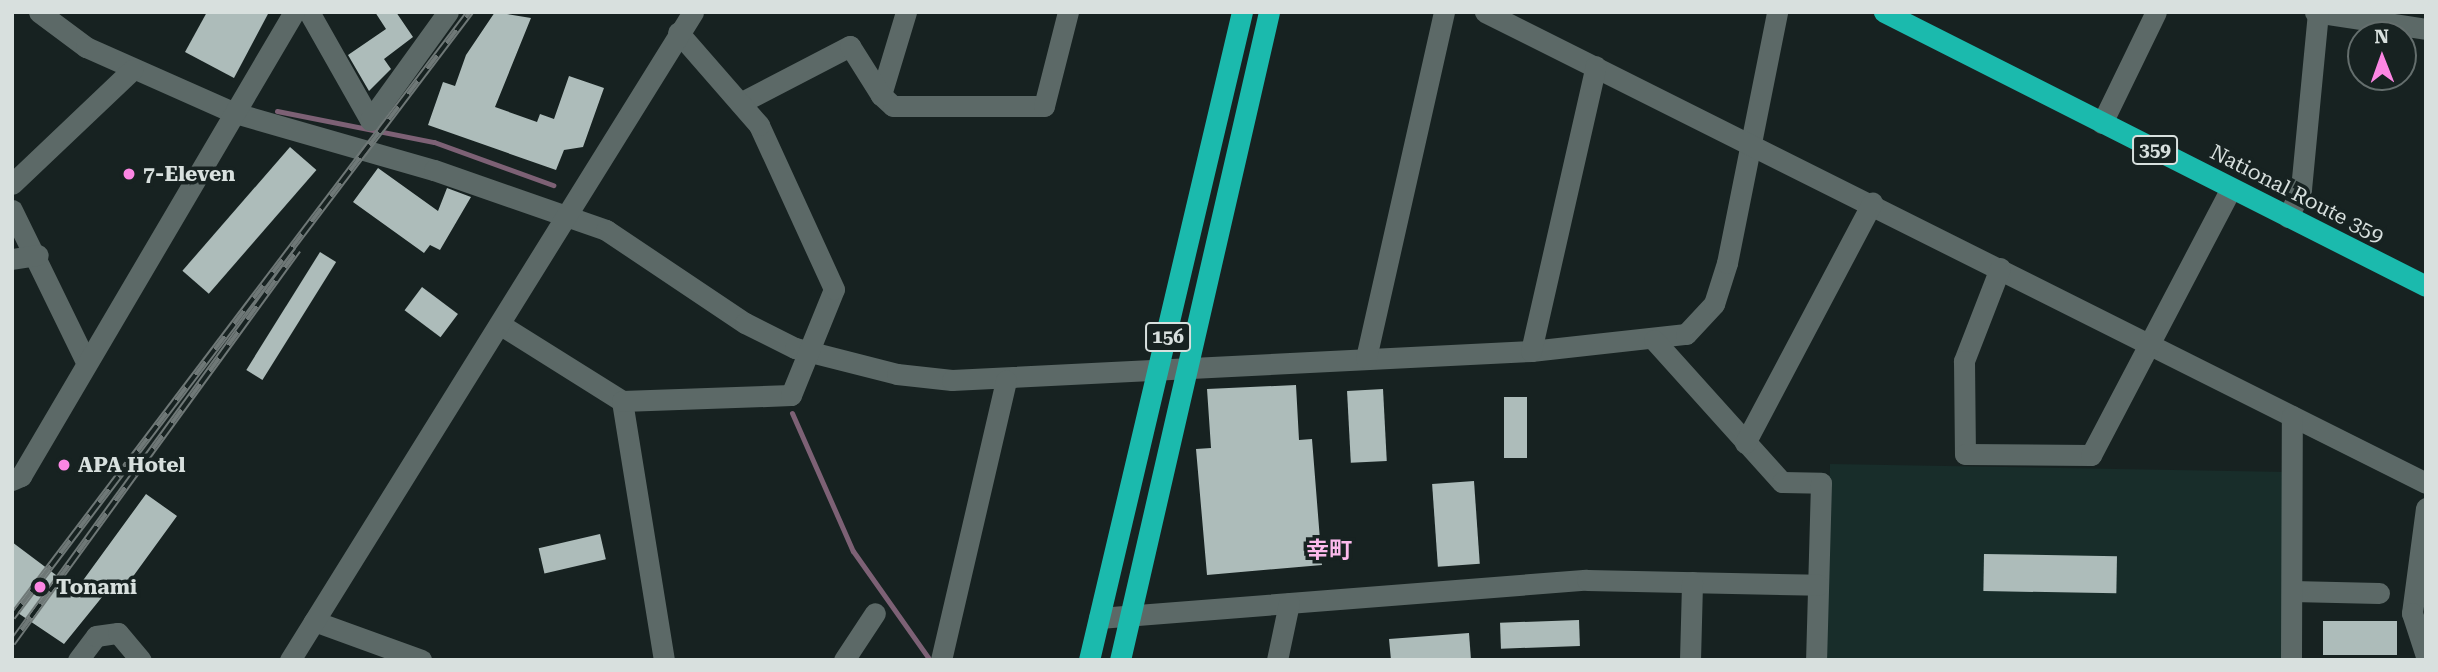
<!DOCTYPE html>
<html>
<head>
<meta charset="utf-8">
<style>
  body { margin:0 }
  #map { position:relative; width:2438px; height:672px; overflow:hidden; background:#172221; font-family:"Roboto Serif","Noto Sans JP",serif }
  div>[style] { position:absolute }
  .built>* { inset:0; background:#182d2a; transform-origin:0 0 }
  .stream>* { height:5px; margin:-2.5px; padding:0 2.5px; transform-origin:2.5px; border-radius:2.5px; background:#7d6175 }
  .building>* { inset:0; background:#adbcba; transform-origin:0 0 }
  .minor>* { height:21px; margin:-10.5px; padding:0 10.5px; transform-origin:10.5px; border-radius:10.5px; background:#5c6967 }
  .highway>* { height:21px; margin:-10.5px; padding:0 10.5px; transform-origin:10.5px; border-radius:10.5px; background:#1bbaad }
  .rail>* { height:8px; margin-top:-4px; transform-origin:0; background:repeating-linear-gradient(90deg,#172221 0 16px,#6f7877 0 32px); box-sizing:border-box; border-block:2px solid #6f7877 }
  .dots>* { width:19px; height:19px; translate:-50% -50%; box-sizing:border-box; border:4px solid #172221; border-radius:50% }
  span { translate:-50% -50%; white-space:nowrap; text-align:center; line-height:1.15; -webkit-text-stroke:7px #172221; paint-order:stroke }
  .shield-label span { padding:2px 5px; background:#172221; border:2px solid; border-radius:5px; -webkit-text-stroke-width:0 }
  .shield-label { font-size:19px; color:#d8e0de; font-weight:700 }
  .poi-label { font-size:21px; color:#d8e0de; font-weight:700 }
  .left { translate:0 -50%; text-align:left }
  .street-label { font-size:21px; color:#d8e0de }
  .neighbourhood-label { font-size:23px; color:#fcbaec; font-weight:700 }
  .frame { position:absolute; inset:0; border:14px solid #d8e0de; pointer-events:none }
  .north { position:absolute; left:2347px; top:21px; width:70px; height:70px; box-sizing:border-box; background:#172221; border:2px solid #646e6d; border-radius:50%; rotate:359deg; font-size:19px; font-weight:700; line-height:28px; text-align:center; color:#d8e0de }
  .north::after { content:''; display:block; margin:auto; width:24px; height:32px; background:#fc86e3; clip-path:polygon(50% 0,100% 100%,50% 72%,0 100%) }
</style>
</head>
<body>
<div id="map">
  <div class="built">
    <div style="left:1830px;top:464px;width:462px;height:196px;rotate:1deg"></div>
  </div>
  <div class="stream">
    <div style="left:277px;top:111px;width:160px;rotate:11.2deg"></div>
    <div style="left:434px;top:142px;width:127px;rotate:19.9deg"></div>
    <div style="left:792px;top:413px;width:151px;rotate:66.2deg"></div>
    <div style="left:853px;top:551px;width:133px;rotate:54.8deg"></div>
  </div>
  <div class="building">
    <div style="clip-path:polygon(207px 12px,269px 12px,234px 78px,185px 52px)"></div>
    <div style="clip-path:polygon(375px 12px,396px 12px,413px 37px,384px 59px,391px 69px,369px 91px,348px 55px,386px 29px)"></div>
    <div style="clip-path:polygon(495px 12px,531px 18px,495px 107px,537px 122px,540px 114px,554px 119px,569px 76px,604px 88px,583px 147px,564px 150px,556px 170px,428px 125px,443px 82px,455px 86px,466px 55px)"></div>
    <div style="left:290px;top:147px;width:35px;height:164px;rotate:41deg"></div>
    <div style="clip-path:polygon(378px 168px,438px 211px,447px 188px,471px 197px,440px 250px,430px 245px,424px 253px,353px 202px)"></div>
    <div style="left:320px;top:252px;width:19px;height:139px;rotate:32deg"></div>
    <div style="left:422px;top:287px;width:45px;height:29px;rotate:37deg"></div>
    <div style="clip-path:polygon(1296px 385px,1299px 440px,1312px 439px,1322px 565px,1207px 575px,1196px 449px,1211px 448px,1207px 389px)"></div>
    <div style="left:1383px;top:389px;width:72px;height:36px;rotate:87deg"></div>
    <div style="left:1504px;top:397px;width:23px;height:61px"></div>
    <div style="left:1474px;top:481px;width:83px;height:42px;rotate:86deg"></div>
    <div style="clip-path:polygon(146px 494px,177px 516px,121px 593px,111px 586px,64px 644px,12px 609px,12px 542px,76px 590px)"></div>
    <div style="left:600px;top:534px;width:26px;height:63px;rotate:77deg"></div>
    <div style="left:1984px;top:554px;width:133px;height:37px;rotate:1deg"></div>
    <div style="left:1579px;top:620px;width:26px;height:79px;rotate:88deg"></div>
    <div style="left:2397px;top:621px;width:34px;height:74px;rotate:90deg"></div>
    <div style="clip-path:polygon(1469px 633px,1471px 660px,1391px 660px,1389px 639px)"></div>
  </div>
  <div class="minor">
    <div style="left:39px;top:12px;width:59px;rotate:36.7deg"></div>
    <div style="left:86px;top:47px;width:163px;rotate:23.9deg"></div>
    <div style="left:235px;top:113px;width:207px;rotate:16deg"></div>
    <div style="left:434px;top:170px;width:182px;rotate:19.2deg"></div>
    <div style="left:606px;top:230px;width:167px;rotate:33.8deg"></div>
    <div style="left:745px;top:323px;width:56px;rotate:26.6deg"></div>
    <div style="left:795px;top:348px;width:105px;rotate:14.3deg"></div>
    <div style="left:897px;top:374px;width:55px;rotate:6.2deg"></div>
    <div style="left:952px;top:380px;width:580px;rotate:-2.87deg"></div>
    <div style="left:1531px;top:351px;width:156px;rotate:-6.3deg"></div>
    <div style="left:1686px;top:334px;width:41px;rotate:-47deg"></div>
    <div style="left:1714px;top:304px;width:43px;rotate:-72.4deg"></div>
    <div style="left:1727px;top:263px;width:256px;rotate:-78.7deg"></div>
    <div style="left:309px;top:12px;width:124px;rotate:60.5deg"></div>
    <div style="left:370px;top:120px;width:133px;rotate:-54.2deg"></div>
    <div style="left:906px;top:12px;width:87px;rotate:106.8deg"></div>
    <div style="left:881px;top:95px;width:16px;rotate:43deg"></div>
    <div style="left:893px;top:106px;width:151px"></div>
    <div style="left:1044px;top:106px;width:97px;rotate:-75.7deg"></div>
    <div style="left:1485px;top:12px;width:1052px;rotate:26.59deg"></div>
    <div style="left:2315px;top:12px;width:112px;rotate:8.7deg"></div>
    <div style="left:740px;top:103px;width:124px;rotate:-27.4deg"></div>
    <div style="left:850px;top:46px;width:58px;rotate:57.7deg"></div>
    <div style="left:2102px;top:123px;width:123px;rotate:-64.1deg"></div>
    <div style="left:12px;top:184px;width:166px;rotate:-43.5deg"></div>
    <div style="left:12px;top:210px;width:169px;rotate:64deg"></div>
    <div style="left:2288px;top:217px;width:31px;rotate:-65deg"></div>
    <div style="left:2301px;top:189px;width:177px;rotate:-84.5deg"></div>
    <div style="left:12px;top:259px;width:26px;rotate:-9deg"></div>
    <div style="left:2000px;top:268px;width:100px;rotate:111.2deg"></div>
    <div style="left:1964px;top:361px;width:93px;rotate:89.4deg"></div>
    <div style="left:1965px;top:454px;width:126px;rotate:0.5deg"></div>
    <div style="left:2091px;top:455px;width:301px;rotate:-62.3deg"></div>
    <div style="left:501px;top:325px;width:143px;rotate:32.1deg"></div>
    <div style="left:622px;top:401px;width:262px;rotate:80.8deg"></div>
    <div style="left:1654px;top:340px;width:191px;rotate:48deg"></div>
    <div style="left:1782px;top:482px;width:39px;rotate:1deg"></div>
    <div style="left:1821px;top:483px;width:177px;rotate:91.6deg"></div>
    <div style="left:1531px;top:351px;width:292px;rotate:-77.2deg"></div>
    <div style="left:1366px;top:358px;width:355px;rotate:-77.3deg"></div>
    <div style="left:622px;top:401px;width:169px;rotate:-2deg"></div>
    <div style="left:791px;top:395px;width:114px;rotate:-67.9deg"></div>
    <div style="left:834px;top:289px;width:180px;rotate:-114.6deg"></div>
    <div style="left:759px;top:125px;width:123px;rotate:-131.1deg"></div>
    <div style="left:1745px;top:443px;width:272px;rotate:-62.1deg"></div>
    <div style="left:12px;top:480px;width:10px;rotate:-24deg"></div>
    <div style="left:21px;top:476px;width:538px;rotate:-59.53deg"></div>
    <div style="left:2426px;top:508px;width:106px;rotate:97.6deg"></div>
    <div style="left:2412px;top:613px;width:45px;rotate:72deg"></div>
    <div style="left:2292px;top:591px;width:87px;rotate:1.3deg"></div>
    <div style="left:1099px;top:618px;width:489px;rotate:-4.5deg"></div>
    <div style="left:1587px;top:580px;width:231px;rotate:1.2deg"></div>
    <div style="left:314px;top:621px;width:114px;rotate:20deg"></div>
    <div style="left:78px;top:660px;width:30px;rotate:-53deg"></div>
    <div style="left:96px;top:636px;width:22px;rotate:-8deg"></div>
    <div style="left:118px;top:633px;width:35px;rotate:50deg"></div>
    <div style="left:290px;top:660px;width:763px;rotate:-58.12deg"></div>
    <div style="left:844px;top:660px;width:56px;rotate:-56.6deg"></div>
    <div style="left:941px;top:660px;width:287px;rotate:-76.9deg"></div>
    <div style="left:1277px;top:660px;width:58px;rotate:-78.1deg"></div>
    <div style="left:1690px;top:660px;width:78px;rotate:-88.5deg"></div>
    <div style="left:2291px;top:660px;width:244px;rotate:-89.8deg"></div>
  </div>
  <div class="highway">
    <div style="left:1884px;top:12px;width:607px;rotate:26.82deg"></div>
    <div style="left:1089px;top:660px;width:666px;rotate:-76.72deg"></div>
    <div style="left:1120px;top:660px;width:665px;rotate:-77.05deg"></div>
  </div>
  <div class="rail">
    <div style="left:12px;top:617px;width:759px;rotate:-52.87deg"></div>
    <div style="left:12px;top:643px;width:486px;rotate:-54deg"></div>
  </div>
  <div class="dots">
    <div style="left:129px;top:174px;background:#fc86e3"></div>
    <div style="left:64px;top:465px;background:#fc86e3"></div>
    <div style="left:40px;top:587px;background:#fc86e3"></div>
  </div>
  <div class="shield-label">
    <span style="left:2155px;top:150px">359</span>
    <span style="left:1168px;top:337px">156</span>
  </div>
  <div class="poi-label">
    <span class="left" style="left:143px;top:174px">7-Eleven</span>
    <span class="left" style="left:78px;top:465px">APA Hotel</span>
    <span class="left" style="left:56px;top:587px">Tonami</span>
  </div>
  <div class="street-label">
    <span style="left:2297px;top:194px;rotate:27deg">National Route 359</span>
  </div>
  <div class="neighbourhood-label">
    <span style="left:1329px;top:551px">幸町</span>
  </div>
  <div class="frame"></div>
  <div class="north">N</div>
</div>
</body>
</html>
